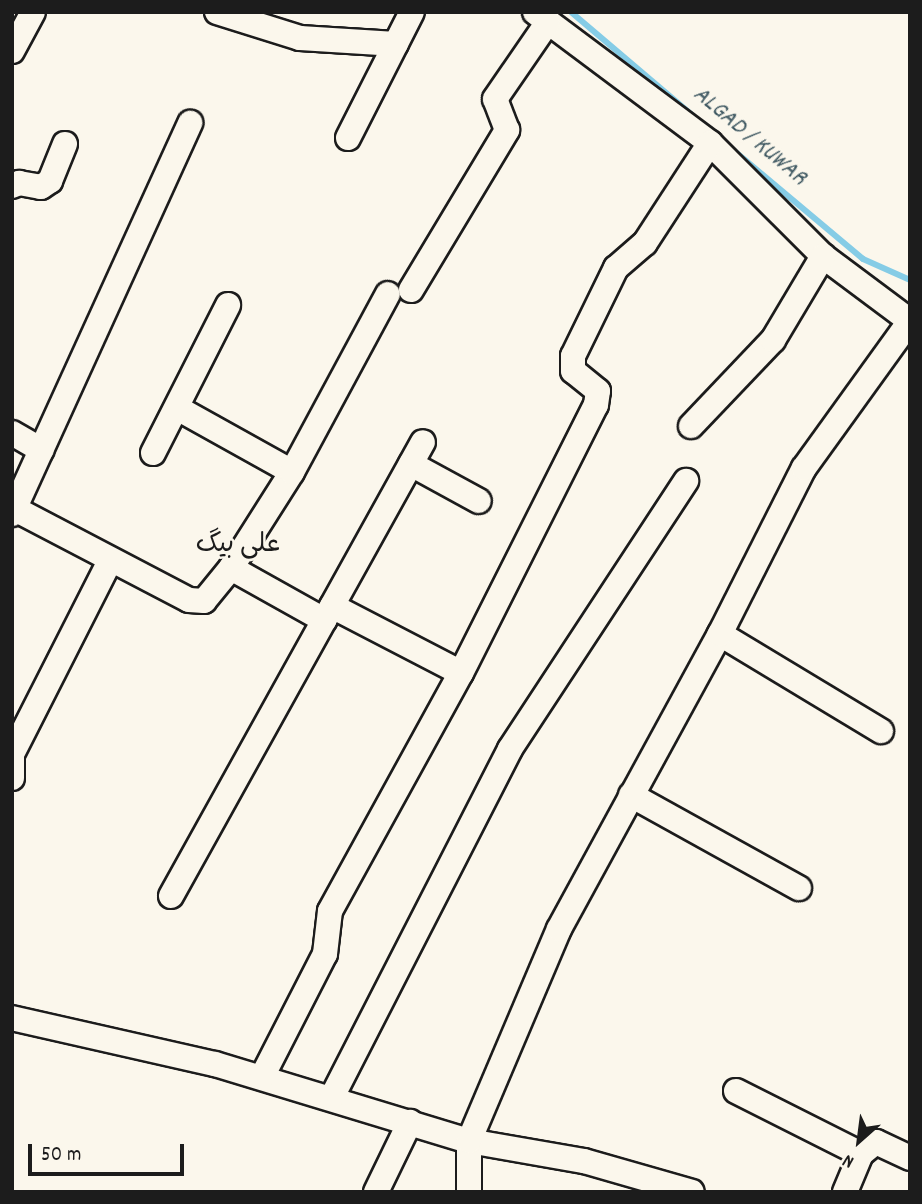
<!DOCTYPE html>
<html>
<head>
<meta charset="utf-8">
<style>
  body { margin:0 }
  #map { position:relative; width:922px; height:1204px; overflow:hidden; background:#fbf7ec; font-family:Dekko,"Playpen Sans Arabic",sans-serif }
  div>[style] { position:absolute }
  .stream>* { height:6px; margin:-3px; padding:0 3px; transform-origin:3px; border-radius:3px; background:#85cce6 }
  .roads { filter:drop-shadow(2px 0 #1c1c1c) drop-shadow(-2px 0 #1c1c1c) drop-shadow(0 2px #1c1c1c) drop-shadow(0 -2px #1c1c1c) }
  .minor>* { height:24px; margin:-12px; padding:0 12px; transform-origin:12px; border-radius:12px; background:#fbf7ec }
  span { translate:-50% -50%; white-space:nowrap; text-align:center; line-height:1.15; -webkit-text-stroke:5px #fbf7ec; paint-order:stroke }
  .water-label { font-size:24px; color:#415a63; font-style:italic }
  .quarter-label { font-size:26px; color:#1c1c1c }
  .frame { position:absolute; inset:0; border:14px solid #1c1c1c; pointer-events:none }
  .north { position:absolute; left:824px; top:1106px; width:70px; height:70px; -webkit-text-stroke:5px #fbf7ec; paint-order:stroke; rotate:208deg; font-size:19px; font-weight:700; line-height:28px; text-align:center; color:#1c1c1c }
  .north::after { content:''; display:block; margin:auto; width:24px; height:32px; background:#1c1c1c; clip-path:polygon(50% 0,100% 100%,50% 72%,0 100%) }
  .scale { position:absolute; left:28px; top:1144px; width:156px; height:32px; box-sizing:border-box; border:4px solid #1c1c1c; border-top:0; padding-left:9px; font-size:21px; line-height:24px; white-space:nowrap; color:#1c1c1c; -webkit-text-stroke:5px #fbf7ec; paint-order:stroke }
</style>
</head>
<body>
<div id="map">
  <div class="stream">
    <div style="left:571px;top:12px;width:159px;rotate:40.4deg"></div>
    <div style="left:732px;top:149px;width:171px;rotate:40deg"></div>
    <div style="left:863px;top:259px;width:51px;rotate:24.1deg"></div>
  </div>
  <div class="roads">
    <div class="minor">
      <div style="left:217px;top:12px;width:87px;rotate:17.4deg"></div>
      <div style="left:300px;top:38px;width:96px;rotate:3.6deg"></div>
      <div style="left:535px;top:12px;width:219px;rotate:36.8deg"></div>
      <div style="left:710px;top:143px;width:160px;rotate:45deg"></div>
      <div style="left:823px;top:256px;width:109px;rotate:36.8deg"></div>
      <div style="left:12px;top:51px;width:44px;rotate:-61.7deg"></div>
      <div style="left:348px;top:138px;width:141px;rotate:-63.1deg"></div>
      <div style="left:12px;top:186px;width:8px;rotate:-23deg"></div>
      <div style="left:19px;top:183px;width:22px;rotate:10deg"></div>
      <div style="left:41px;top:187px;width:11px;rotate:-34deg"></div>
      <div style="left:50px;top:181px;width:40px;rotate:-68deg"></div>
      <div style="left:411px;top:290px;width:187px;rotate:-59deg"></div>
      <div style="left:507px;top:130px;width:33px;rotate:-111deg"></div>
      <div style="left:495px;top:99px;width:93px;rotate:-55.5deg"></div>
      <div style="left:179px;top:409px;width:129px;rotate:29.1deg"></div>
      <div style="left:691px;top:426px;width:119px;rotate:-46.4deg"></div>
      <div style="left:773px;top:340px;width:98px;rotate:-59.2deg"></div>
      <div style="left:12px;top:433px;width:34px;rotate:30deg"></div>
      <div style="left:153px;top:453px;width:166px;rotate:-63.1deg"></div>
      <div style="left:411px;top:464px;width:77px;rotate:28.6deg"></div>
      <div style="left:15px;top:509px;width:196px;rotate:27.6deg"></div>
      <div style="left:189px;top:600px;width:15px;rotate:4deg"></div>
      <div style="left:204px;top:601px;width:43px;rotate:-50.7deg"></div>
      <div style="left:231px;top:568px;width:114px;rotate:-57.6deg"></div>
      <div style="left:292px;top:472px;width:202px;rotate:-61.7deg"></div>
      <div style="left:12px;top:514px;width:430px;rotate:-65.5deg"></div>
      <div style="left:231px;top:568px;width:107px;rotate:29.2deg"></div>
      <div style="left:332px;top:606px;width:145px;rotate:27.4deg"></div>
      <div style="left:720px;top:634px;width:188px;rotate:31.1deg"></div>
      <div style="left:12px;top:754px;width:214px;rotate:-63.1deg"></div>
      <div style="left:12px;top:755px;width:23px;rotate:90deg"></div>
      <div style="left:631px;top:795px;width:192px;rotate:29deg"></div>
      <div style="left:171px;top:896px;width:519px;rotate:-60.97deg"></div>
      <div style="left:12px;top:1018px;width:208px;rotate:12.8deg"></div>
      <div style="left:215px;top:1064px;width:265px;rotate:16.9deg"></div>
      <div style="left:469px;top:1141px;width:117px;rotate:9.9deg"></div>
      <div style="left:584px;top:1161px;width:112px;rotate:16deg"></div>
      <div style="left:262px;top:1077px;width:138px;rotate:-62.9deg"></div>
      <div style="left:325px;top:954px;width:43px;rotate:-83.4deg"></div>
      <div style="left:330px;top:911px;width:272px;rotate:-61.2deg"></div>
      <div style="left:461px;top:673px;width:300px;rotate:-63.3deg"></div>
      <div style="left:596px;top:405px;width:14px;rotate:-82deg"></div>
      <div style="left:598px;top:391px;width:32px;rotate:-141deg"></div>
      <div style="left:573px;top:371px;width:15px;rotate:-90deg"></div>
      <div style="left:573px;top:356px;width:98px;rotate:-64deg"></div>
      <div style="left:616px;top:268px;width:38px;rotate:-41deg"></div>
      <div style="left:645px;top:243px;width:119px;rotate:-57deg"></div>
      <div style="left:736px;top:1091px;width:140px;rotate:26.7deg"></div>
      <div style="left:332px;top:1097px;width:391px;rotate:-62.9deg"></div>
      <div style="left:510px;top:749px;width:321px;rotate:-56.7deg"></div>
      <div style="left:376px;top:1192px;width:78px;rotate:-64.1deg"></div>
      <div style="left:469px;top:1192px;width:51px;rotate:-90deg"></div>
      <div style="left:469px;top:1141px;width:230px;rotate:-67deg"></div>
      <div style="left:559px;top:929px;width:336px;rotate:-61.4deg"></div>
      <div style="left:720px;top:634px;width:186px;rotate:-63.2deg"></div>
      <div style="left:804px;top:468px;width:181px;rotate:-54.2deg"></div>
      <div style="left:845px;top:1192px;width:41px;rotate:-67.2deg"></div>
      <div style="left:861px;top:1154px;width:19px;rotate:-39deg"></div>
      <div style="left:876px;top:1142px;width:38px;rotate:25deg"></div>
    </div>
  </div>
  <div class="water-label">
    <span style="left:749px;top:137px;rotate:40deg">ALGAD / KUWAR</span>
  </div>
  <div class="quarter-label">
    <span style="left:238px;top:546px">علی بیگ</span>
  </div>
  <div class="frame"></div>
  <div class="north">N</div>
  <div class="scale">50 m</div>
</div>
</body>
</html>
